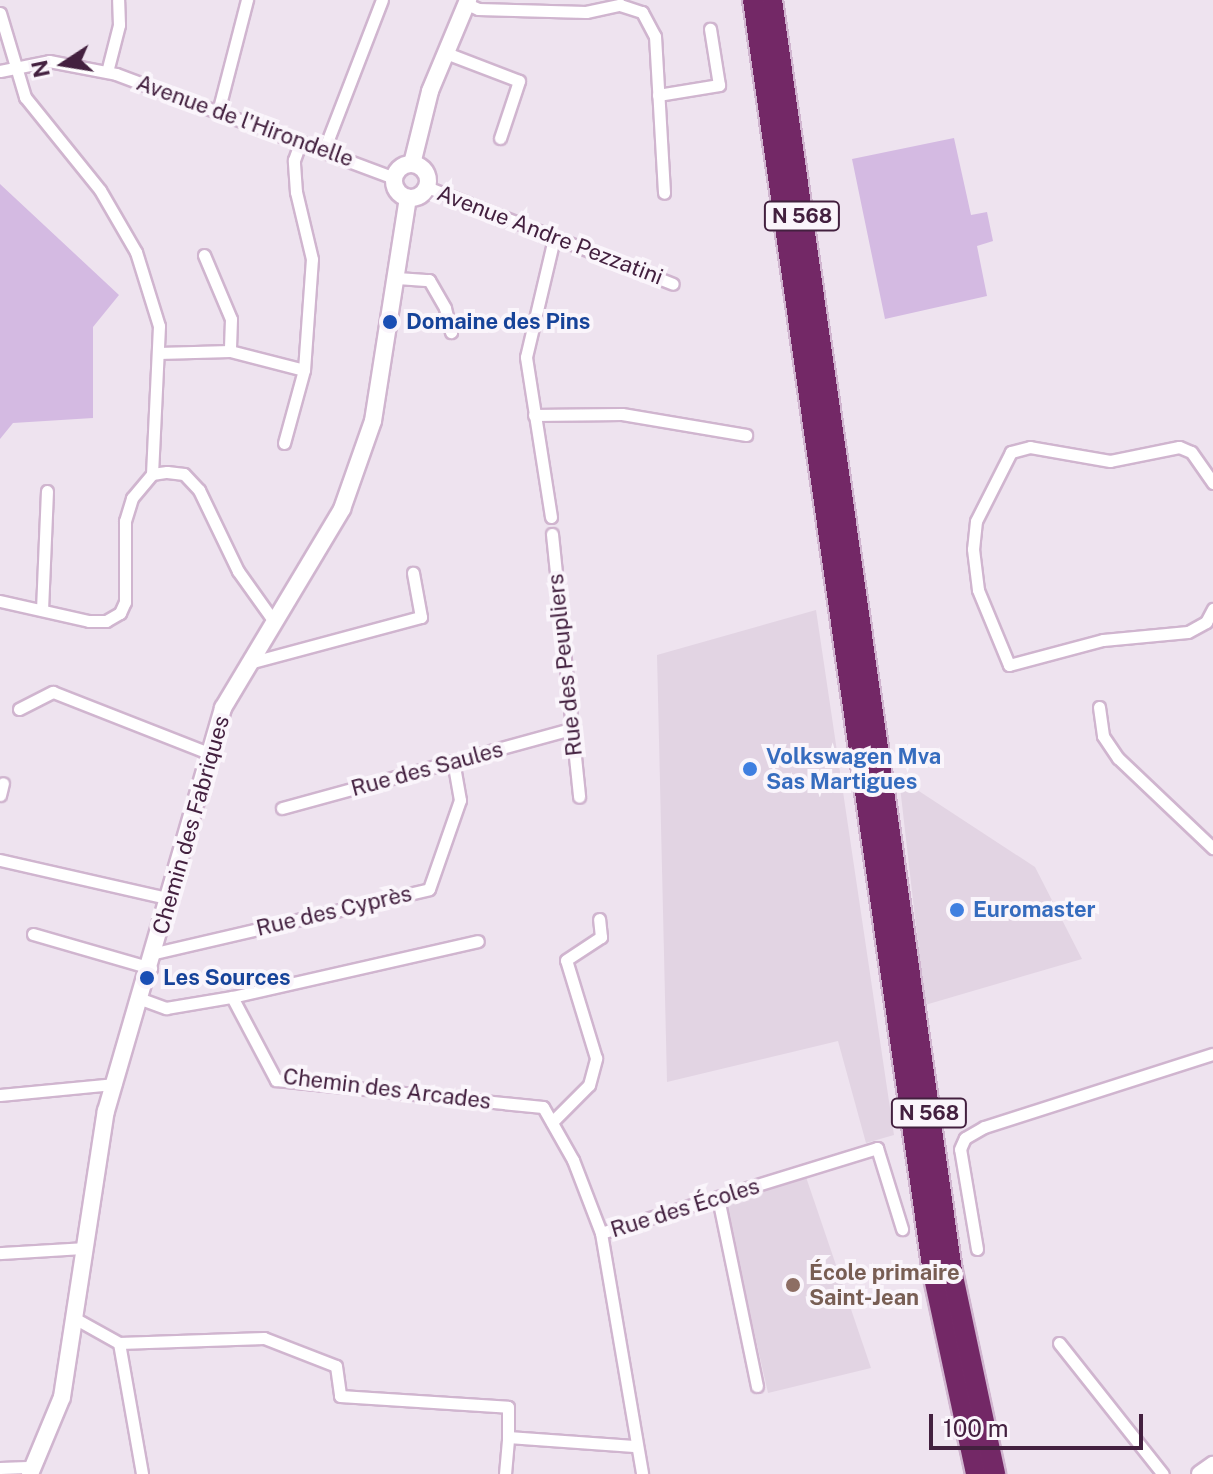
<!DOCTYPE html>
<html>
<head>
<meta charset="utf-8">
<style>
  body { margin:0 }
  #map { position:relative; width:1213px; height:1474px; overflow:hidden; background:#eee3ef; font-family:"Public Sans",sans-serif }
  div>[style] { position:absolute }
  .built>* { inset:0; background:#e2d4e3 }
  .green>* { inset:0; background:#d4bae2 }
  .roads { filter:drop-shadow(2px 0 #d0b5cf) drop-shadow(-2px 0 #d0b5cf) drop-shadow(0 2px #d0b5cf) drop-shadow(0 -2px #d0b5cf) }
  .street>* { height:11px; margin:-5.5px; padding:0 5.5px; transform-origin:5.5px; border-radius:5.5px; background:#fff }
  .secondary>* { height:16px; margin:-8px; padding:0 8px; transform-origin:8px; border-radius:8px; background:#fff }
  .secondary>.ring { margin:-8px; padding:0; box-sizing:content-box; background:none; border:16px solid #fff; border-radius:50% }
  .highway>* { height:20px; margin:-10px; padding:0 10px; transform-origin:10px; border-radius:10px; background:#732866 }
  .dots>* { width:22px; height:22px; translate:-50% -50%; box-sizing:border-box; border:4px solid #faf5fb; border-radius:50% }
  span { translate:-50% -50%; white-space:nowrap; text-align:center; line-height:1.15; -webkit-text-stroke:8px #faf5fb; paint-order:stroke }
  .shield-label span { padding:2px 6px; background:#faf5fb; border:2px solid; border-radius:6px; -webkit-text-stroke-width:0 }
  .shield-label { font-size:20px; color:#43203f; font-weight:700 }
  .street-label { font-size:22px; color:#43203f }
  .transit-label { font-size:22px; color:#164399; font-weight:700 }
  .left { translate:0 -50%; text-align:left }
  .shop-label { font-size:22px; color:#366cbe; font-weight:700 }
  .education-label { font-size:22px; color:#785e54; font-weight:700 }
  .north { position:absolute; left:24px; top:24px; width:80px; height:80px; -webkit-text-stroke:6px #faf5fb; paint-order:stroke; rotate:258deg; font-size:22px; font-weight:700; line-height:32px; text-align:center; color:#43203f }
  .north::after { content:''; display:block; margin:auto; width:28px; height:36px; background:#43203f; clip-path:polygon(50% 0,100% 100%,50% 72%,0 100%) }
  .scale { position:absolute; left:929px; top:1414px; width:214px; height:36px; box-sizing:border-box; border:4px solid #43203f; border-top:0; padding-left:10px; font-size:24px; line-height:28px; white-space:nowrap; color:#43203f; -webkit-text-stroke:6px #faf5fb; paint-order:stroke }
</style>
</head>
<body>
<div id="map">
  <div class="built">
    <div style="clip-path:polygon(816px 610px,894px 1135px,866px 1143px,838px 1041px,667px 1082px,657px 655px)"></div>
    <div style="clip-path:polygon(899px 778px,1035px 867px,1082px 959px,925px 1005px)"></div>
    <div style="clip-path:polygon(806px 1177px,871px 1368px,768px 1393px,725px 1203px)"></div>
  </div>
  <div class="green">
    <div style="clip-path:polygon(954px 138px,971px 215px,987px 212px,993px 241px,977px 246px,987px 296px,885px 319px,852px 159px)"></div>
    <div style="clip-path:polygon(0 184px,119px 295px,93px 327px,93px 418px,13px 423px,0 439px)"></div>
  </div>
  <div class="roads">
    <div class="street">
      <div style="left:467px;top:4px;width:12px;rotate:24deg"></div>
      <div style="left:478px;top:9px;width:108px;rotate:1.6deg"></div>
      <div style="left:586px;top:12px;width:35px;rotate:-12deg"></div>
      <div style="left:620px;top:5px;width:23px;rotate:18deg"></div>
      <div style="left:642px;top:12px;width:27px;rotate:62deg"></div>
      <div style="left:655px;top:36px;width:157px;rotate:86.7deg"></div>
      <div style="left:0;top:13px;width:88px;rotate:73.4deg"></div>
      <div style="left:25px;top:97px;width:119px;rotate:51.1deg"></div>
      <div style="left:100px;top:190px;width:72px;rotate:59.9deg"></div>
      <div style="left:136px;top:252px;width:77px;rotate:72.7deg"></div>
      <div style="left:159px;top:326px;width:148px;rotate:92.7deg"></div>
      <div style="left:446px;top:53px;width:78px;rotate:21deg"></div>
      <div style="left:519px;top:81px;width:60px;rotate:108.4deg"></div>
      <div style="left:0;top:71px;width:50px;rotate:-11.5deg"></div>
      <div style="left:49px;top:61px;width:68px;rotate:11deg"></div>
      <div style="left:116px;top:74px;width:297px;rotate:20.5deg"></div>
      <div style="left:107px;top:72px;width:49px;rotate:-75.7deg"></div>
      <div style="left:119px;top:25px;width:25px;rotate:-92deg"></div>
      <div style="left:658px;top:95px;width:62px;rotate:-9.3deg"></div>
      <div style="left:719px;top:85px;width:57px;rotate:-99.1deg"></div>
      <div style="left:219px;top:108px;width:112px;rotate:-75.5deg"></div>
      <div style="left:324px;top:150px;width:161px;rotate:-68.9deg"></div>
      <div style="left:427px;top:187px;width:264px;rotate:21.5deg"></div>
      <div style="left:204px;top:255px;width:69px;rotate:67.1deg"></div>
      <div style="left:231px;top:319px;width:32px;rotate:92deg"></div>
      <div style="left:397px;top:278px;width:32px;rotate:4deg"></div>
      <div style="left:429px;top:280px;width:32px;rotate:60deg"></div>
      <div style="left:445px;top:308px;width:25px;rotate:76deg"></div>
      <div style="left:158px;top:353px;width:72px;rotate:-1.6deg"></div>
      <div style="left:230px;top:351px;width:76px;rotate:14.4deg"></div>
      <div style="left:534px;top:415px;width:88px;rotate:-0.7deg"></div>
      <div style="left:622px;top:414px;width:126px;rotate:9.6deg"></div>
      <div style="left:284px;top:443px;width:76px;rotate:-74.7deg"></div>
      <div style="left:304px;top:370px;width:111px;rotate:-85.9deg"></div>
      <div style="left:312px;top:259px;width:69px;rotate:-103.4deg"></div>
      <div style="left:296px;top:192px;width:32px;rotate:-94deg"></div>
      <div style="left:294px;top:160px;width:20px;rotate:-70deg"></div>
      <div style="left:1213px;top:483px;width:38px;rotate:-125deg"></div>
      <div style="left:1191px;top:452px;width:13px;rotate:-157deg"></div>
      <div style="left:1179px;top:447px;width:70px;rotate:168.5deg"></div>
      <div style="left:1110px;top:461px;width:81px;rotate:-170.1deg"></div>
      <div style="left:1030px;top:447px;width:20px;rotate:165deg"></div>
      <div style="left:1011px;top:452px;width:77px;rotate:116.9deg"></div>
      <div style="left:976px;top:521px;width:28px;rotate:96deg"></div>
      <div style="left:973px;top:549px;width:41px;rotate:83deg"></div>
      <div style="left:978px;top:590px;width:81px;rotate:67.5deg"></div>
      <div style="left:1009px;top:665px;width:97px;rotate:-14.9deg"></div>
      <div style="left:1103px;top:640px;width:85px;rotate:-5.4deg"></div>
      <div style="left:1188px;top:632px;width:21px;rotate:-29deg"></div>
      <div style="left:1206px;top:622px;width:15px;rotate:-62deg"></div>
      <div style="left:551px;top:517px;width:162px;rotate:-98.9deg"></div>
      <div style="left:526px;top:357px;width:121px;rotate:-76.7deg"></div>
      <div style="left:552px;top:534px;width:264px;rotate:84.1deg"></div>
      <div style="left:0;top:601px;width:91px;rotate:12.7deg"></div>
      <div style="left:89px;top:621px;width:17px"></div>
      <div style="left:106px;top:621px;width:16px;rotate:-30deg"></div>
      <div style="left:120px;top:613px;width:12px;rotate:-66deg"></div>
      <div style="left:125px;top:602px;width:81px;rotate:-90deg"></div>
      <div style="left:125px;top:521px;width:24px;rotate:-73deg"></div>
      <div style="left:132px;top:498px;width:31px;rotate:-50deg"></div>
      <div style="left:152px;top:474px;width:15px;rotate:-8deg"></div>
      <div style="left:167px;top:472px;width:17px;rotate:7deg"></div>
      <div style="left:184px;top:474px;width:22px;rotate:47deg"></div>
      <div style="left:199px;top:490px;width:90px;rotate:64.3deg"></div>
      <div style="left:238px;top:571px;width:60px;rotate:54.5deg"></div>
      <div style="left:42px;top:610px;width:119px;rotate:-87.6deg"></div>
      <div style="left:249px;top:663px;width:178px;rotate:-15deg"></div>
      <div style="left:421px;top:617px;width:45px;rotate:-100.3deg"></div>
      <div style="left:1099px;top:707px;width:29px;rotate:82deg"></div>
      <div style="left:1103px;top:736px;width:27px;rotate:56deg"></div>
      <div style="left:1118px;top:758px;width:131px;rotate:43.5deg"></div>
      <div style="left:19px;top:709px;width:38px;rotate:-27deg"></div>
      <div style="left:53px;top:692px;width:170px;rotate:21.4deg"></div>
      <div style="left:0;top:795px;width:12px;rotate:-76deg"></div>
      <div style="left:282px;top:808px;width:300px;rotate:-15.3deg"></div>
      <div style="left:0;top:860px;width:175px;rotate:12.8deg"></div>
      <div style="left:33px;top:934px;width:123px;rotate:16.1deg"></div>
      <div style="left:155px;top:953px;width:281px;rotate:-13.1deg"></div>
      <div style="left:429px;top:889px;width:94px;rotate:-70.8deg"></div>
      <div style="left:460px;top:800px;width:39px;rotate:-100deg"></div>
      <div style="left:232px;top:997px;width:252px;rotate:-12.8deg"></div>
      <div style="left:141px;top:999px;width:27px;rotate:20deg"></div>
      <div style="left:166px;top:1008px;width:67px;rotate:-9.5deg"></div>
      <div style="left:232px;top:997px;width:94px;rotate:62.1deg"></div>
      <div style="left:276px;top:1080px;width:268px;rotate:5.8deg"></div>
      <div style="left:543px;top:1107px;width:61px;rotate:60.5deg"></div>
      <div style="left:573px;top:1160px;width:78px;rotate:69deg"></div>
      <div style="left:601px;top:1233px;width:244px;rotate:80.3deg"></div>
      <div style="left:0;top:1095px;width:116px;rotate:-5.5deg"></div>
      <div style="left:552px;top:1122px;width:52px;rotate:-45deg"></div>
      <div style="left:589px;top:1085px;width:28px;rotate:-75deg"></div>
      <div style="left:596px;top:1058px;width:102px;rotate:-107deg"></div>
      <div style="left:566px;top:960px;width:42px;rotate:-33.3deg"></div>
      <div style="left:601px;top:937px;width:18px;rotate:-96deg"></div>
      <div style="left:718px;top:1198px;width:192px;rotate:78.3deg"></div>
      <div style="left:601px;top:1233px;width:289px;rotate:-17.1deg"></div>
      <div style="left:877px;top:1148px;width:85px;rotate:72.8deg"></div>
      <div style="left:977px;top:1249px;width:101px;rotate:-99.6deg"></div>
      <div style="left:960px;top:1149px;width:12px;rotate:-66deg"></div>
      <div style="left:965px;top:1138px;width:22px;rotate:-30deg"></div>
      <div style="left:984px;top:1127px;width:240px;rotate:-17.7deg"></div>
      <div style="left:0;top:1253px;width:85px;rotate:-3.4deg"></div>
      <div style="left:76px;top:1319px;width:49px;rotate:29.2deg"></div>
      <div style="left:119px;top:1343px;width:133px;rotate:80deg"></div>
      <div style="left:119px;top:1343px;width:145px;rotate:-2deg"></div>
      <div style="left:264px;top:1338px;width:77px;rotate:21.3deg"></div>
      <div style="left:336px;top:1366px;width:30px;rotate:82deg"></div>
      <div style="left:340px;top:1396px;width:168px;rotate:3.7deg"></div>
      <div style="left:508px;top:1407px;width:30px;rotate:90deg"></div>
      <div style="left:508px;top:1437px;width:126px;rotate:4.1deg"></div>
      <div style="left:1059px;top:1343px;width:167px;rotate:51.6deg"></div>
      <div style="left:0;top:1468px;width:34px;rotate:-2deg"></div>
      <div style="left:505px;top:1474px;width:37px;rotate:-85deg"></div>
    </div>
    <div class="secondary">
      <div style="left:412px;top:164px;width:75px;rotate:-76.1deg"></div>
      <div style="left:430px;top:91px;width:99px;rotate:-67.3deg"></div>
      <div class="ring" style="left:394px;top:164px;width:18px;height:18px"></div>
      <div style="left:30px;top:1474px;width:83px;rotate:-67.4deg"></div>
      <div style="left:62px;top:1397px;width:289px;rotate:-81.3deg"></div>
      <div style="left:106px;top:1111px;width:420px;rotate:-73.8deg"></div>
      <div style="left:223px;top:708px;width:232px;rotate:-59.1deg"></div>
      <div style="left:342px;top:509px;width:93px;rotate:-70.6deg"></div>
      <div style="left:373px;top:421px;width:226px;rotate:-81.1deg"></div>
      <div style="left:1200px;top:1474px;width:16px;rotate:-35deg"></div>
    </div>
    <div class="highway">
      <div style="left:753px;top:0;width:1286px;rotate:81.95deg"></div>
      <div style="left:933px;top:1273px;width:206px;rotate:77.9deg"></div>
      <div style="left:772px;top:0;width:1284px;rotate:81.94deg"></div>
      <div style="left:952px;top:1271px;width:208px;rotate:78deg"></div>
    </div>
  </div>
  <div class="dots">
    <div style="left:390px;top:322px;background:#1a4fb4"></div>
    <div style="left:750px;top:769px;background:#3f7fe0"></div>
    <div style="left:957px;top:910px;background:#3f7fe0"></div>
    <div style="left:147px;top:978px;background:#1a4fb4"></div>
    <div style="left:793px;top:1285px;background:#8d6e63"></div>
  </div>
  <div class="shield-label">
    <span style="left:802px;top:216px">N 568</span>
    <span style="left:929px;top:1113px">N 568</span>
  </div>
  <div class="street-label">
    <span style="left:245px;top:121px;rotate:20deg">Avenue de l'Hirondelle</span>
    <span style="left:550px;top:235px;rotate:21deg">Avenue Andre Pezzatini</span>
    <span style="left:565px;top:665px;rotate:-96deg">Rue des Peupliers</span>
    <span style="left:427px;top:769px;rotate:-15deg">Rue des Saules</span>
    <span style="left:191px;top:825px;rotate:-74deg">Chemin des Fabriques</span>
    <span style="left:334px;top:911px;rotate:-13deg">Rue des Cyprès</span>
    <span style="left:387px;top:1089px;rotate:7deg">Chemin des Arcades</span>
    <span style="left:685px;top:1208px;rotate:-17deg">Rue des Écoles</span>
  </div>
  <div class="transit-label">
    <span class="left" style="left:406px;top:322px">Domaine des Pins</span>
    <span class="left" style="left:163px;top:978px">Les Sources</span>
  </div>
  <div class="shop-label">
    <span class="left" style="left:766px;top:769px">Volkswagen Mva<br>Sas Martigues</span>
    <span class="left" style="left:973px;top:910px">Euromaster</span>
  </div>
  <div class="education-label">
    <span class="left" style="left:809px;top:1285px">École primaire<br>Saint-Jean</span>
  </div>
  <div class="north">N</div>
  <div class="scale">100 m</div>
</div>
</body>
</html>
